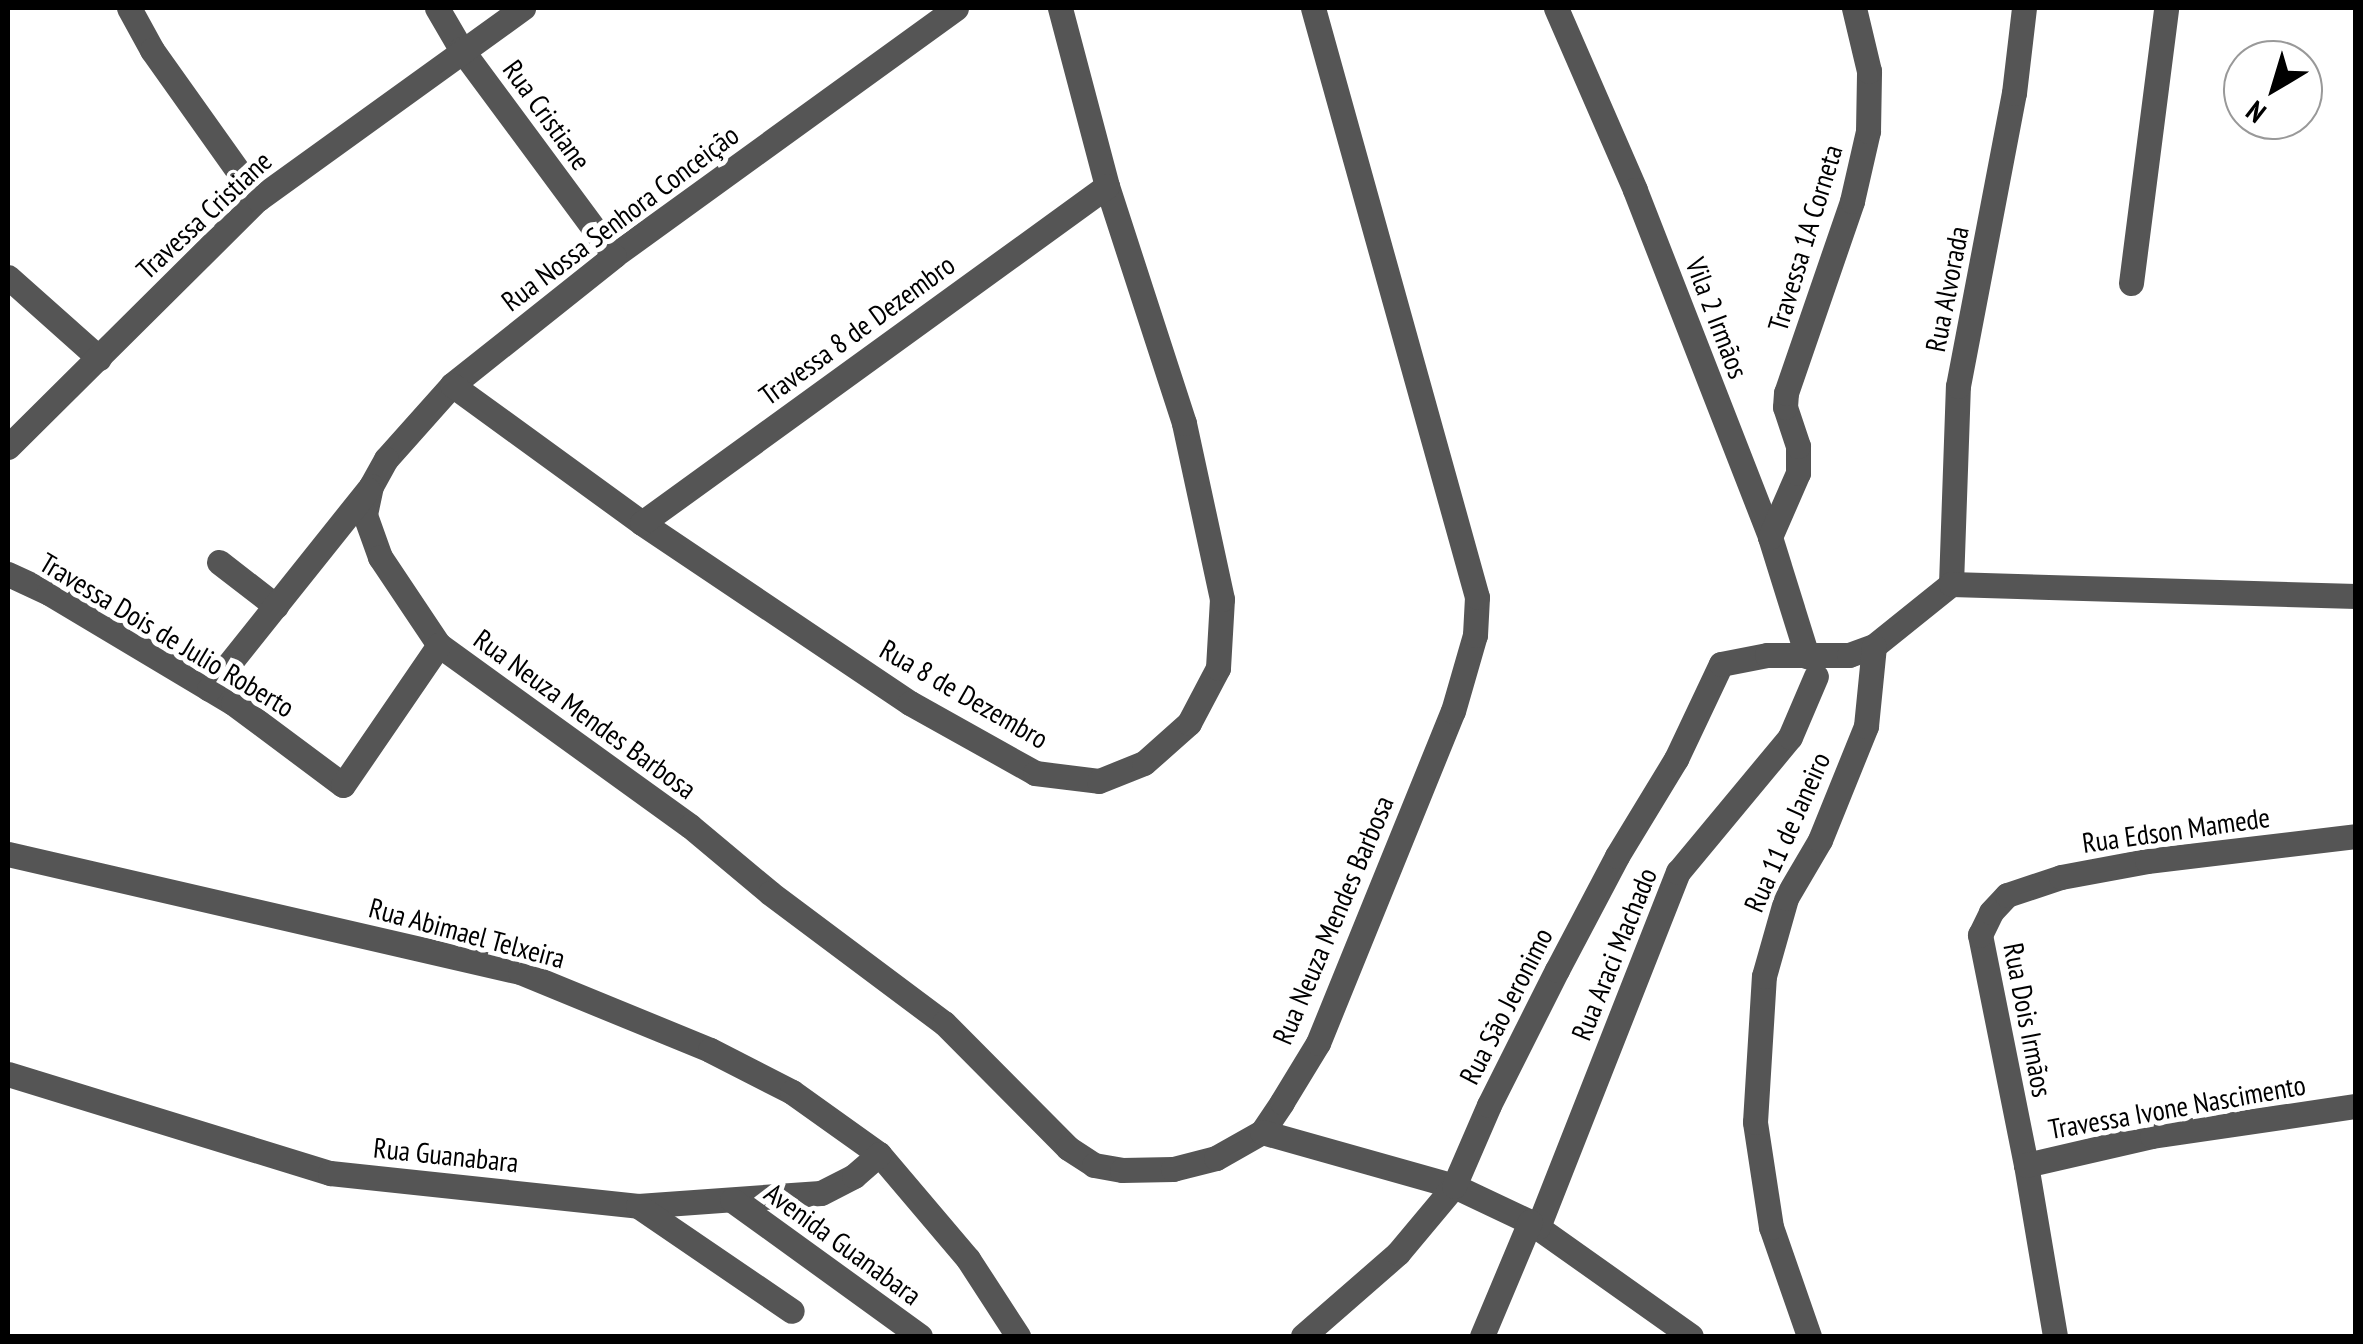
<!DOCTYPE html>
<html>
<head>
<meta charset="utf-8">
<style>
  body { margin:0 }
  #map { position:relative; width:2363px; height:1344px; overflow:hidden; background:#fff; font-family:"PT Sans Narrow",sans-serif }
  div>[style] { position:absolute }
  .minor>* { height:25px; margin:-12.5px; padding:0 12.5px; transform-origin:12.5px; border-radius:12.5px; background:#555 }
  span { translate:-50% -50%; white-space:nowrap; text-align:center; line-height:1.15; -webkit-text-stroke:10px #fff; paint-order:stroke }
  .street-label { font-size:28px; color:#000 }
  .frame { position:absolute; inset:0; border:10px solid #000; pointer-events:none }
  .north { position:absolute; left:2223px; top:40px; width:100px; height:100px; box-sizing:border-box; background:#fff; border:2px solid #999; border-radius:50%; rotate:218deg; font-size:28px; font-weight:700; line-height:40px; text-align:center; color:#000 }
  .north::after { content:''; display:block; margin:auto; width:35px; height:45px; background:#000; clip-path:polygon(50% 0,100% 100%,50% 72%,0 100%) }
</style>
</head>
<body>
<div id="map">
  <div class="minor">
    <div style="left:129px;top:8px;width:48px;rotate:61.3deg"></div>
    <div style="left:152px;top:50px;width:183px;rotate:54.6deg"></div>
    <div style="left:437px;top:8px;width:48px;rotate:59.7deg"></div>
    <div style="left:461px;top:49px;width:257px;rotate:53.5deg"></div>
    <div style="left:956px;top:8px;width:422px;rotate:144.1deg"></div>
    <div style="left:614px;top:256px;width:207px;rotate:141.5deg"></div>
    <div style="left:452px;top:385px;width:99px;rotate:131.7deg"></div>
    <div style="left:386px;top:459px;width:31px;rotate:119deg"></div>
    <div style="left:371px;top:486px;width:30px;rotate:102deg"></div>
    <div style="left:365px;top:515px;width:45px;rotate:70.3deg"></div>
    <div style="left:380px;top:557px;width:106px;rotate:56.2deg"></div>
    <div style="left:439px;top:645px;width:309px;rotate:35.8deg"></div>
    <div style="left:690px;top:826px;width:104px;rotate:39.9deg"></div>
    <div style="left:770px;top:893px;width:217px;rotate:36.8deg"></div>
    <div style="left:944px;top:1023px;width:176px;rotate:45.2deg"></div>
    <div style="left:1068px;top:1148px;width:31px;rotate:33deg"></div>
    <div style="left:1094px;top:1165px;width:28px;rotate:10deg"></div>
    <div style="left:1122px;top:1170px;width:51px;rotate:-1.1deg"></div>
    <div style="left:1173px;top:1169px;width:44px;rotate:-14.3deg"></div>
    <div style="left:1216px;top:1158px;width:53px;rotate:-29.5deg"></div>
    <div style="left:1262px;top:1132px;width:36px;rotate:-56deg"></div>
    <div style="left:1282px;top:1102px;width:69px;rotate:-58.6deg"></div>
    <div style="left:1318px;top:1043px;width:358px;rotate:-67.9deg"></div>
    <div style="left:1453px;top:711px;width:79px;rotate:-73.9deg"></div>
    <div style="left:1475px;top:635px;width:38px;rotate:-87deg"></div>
    <div style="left:1477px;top:597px;width:611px;rotate:-105.56deg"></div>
    <div style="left:1556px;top:8px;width:198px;rotate:66.5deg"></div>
    <div style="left:1635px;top:190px;width:372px;rotate:68.7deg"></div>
    <div style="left:1770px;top:537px;width:125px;rotate:72.7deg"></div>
    <div style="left:8px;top:277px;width:122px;rotate:41.7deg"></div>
    <div style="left:2131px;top:283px;width:277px;rotate:-82.7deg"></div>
    <div style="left:452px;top:385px;width:235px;rotate:36deg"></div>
    <div style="left:642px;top:523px;width:323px;rotate:33.9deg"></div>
    <div style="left:910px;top:703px;width:143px;rotate:29.2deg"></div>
    <div style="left:1035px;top:773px;width:64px;rotate:7.1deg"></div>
    <div style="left:1099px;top:781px;width:48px;rotate:-21.8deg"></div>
    <div style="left:1144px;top:763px;width:60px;rotate:-41.6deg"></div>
    <div style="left:1189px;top:723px;width:62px;rotate:-62.2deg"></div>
    <div style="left:1218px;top:668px;width:69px;rotate:-86.7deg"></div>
    <div style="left:1222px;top:599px;width:180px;rotate:-102.2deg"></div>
    <div style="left:1184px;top:423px;width:249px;rotate:-108deg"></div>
    <div style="left:1107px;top:186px;width:184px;rotate:-104.8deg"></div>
    <div style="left:8px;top:447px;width:352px;rotate:-44.8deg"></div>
    <div style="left:258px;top:199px;width:327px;rotate:-35.8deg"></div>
    <div style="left:642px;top:523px;width:574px;rotate:-35.93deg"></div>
    <div style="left:1770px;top:537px;width:70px;rotate:-66.4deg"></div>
    <div style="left:1798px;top:473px;width:27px;rotate:-90deg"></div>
    <div style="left:1798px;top:446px;width:41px;rotate:-108.4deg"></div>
    <div style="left:1785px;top:407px;width:14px;rotate:-86deg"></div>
    <div style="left:1786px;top:393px;width:203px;rotate:-71deg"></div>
    <div style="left:1852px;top:201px;width:72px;rotate:-77.1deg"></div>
    <div style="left:1868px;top:131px;width:60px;rotate:-89deg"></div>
    <div style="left:1869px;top:71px;width:65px;rotate:-103.4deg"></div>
    <div style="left:219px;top:562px;width:72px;rotate:37.7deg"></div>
    <div style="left:8px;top:574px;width:45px;rotate:24.9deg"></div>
    <div style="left:49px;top:593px;width:214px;rotate:30.9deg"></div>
    <div style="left:233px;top:703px;width:137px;rotate:36.7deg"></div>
    <div style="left:343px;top:785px;width:170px;rotate:-55.6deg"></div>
    <div style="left:1951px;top:584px;width:198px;rotate:-88deg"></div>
    <div style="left:1958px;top:386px;width:298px;rotate:-79.2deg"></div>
    <div style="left:2014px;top:93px;width:86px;rotate:-83.3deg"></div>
    <div style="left:209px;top:689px;width:255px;rotate:-51.4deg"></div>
    <div style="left:8px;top:854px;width:525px;rotate:12.98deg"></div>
    <div style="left:520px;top:972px;width:205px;rotate:22.3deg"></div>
    <div style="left:710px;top:1050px;width:92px;rotate:27.1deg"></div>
    <div style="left:792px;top:1092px;width:107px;rotate:35.5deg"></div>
    <div style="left:879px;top:1154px;width:138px;rotate:49.7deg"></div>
    <div style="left:968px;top:1259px;width:92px;rotate:57deg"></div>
    <div style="left:8px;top:1074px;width:337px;rotate:17.1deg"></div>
    <div style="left:330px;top:1173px;width:310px;rotate:6.1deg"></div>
    <div style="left:638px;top:1206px;width:183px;rotate:-4.1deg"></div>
    <div style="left:821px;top:1193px;width:37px;rotate:-27deg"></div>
    <div style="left:854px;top:1176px;width:33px;rotate:-41deg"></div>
    <div style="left:1262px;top:1132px;width:199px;rotate:15.7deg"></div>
    <div style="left:1454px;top:1186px;width:84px;rotate:25.3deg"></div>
    <div style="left:1530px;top:1222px;width:197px;rotate:35.3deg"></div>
    <div style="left:2026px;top:1165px;width:235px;rotate:-101.3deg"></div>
    <div style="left:1980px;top:935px;width:25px;rotate:-64deg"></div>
    <div style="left:1991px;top:912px;width:23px;rotate:-47deg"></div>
    <div style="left:2007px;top:895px;width:57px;rotate:-18.4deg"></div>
    <div style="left:2061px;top:877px;width:87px;rotate:-10.5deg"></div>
    <div style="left:2147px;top:861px;width:210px;rotate:-6.8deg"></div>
    <div style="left:732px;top:1200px;width:232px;rotate:35.9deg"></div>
    <div style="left:638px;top:1206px;width:186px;rotate:34.3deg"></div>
    <div style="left:1538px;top:1227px;width:382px;rotate:-68.5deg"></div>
    <div style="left:1678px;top:872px;width:175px;rotate:-50.3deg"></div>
    <div style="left:1790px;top:737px;width:66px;rotate:-66.9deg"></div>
    <div style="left:1303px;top:1336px;width:126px;rotate:-41.1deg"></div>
    <div style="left:1398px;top:1253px;width:87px;rotate:-50.1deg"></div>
    <div style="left:1454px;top:1186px;width:88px;rotate:-66.6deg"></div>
    <div style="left:1489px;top:1105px;width:151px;rotate:-63.3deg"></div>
    <div style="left:1557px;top:970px;width:129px;rotate:-62.2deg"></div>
    <div style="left:1617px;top:856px;width:114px;rotate:-58.7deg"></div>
    <div style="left:1676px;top:759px;width:105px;rotate:-64.7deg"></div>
    <div style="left:1721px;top:664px;width:47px;rotate:-11.1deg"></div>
    <div style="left:1767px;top:655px;width:82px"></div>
    <div style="left:1849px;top:655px;width:27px;rotate:-20deg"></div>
    <div style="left:1874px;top:646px;width:99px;rotate:-38.8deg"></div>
    <div style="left:1951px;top:584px;width:405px;rotate:1.7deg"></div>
    <div style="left:1482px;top:1336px;width:124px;rotate:-67.2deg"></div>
    <div style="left:1809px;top:1336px;width:115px;rotate:-109.2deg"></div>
    <div style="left:1771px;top:1227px;width:106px;rotate:-98.7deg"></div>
    <div style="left:1755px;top:1122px;width:146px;rotate:-86.5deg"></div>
    <div style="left:1764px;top:976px;width:81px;rotate:-74.2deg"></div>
    <div style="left:1786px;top:898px;width:67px;rotate:-59.6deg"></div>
    <div style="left:1820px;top:840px;width:123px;rotate:-68deg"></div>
    <div style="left:1866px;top:726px;width:80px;rotate:-84.3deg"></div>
    <div style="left:2055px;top:1336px;width:173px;rotate:-99.6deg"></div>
    <div style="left:2026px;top:1165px;width:129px;rotate:-13deg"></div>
    <div style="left:2152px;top:1136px;width:206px;rotate:-8.4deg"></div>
  </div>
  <div class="street-label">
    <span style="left:547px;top:115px;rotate:54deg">Rua Cristiane</span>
    <span style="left:204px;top:215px;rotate:-43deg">Travessa Cristiane</span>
    <span style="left:620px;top:218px;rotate:-37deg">Rua Nossa Senhora Conceição</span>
    <span style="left:1805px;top:238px;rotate:-73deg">Travessa 1A Corneta</span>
    <span style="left:1947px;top:289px;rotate:-79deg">Rua Alvorada</span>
    <span style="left:1717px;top:318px;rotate:69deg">Vila 2 Irmãos</span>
    <span style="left:857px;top:330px;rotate:-36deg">Travessa 8 de Dezembro</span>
    <span style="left:167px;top:635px;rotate:31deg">Travessa Dois de Julio Roberto</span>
    <span style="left:964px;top:694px;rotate:30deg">Rua 8 de Dezembro</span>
    <span style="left:585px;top:714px;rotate:36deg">Rua Neuza Mendes Barbosa</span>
    <span style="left:2176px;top:830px;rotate:-8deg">Rua Edson Mamede</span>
    <span style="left:1787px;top:832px;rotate:-66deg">Rua 11 de Janeiro</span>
    <span style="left:1333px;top:920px;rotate:-67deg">Rua Neuza Mendes Barbosa</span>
    <span style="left:467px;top:933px;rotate:15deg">Rua Abimael Telxeira</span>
    <span style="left:1614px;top:954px;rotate:-68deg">Rua Araci Machado</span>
    <span style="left:1506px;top:1006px;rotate:-63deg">Rua São Jeronimo</span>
    <span style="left:2028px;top:1020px;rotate:79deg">Rua Dois Irmãos</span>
    <span style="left:2177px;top:1107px;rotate:-10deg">Travessa Ivone Nascimento</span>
    <span style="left:446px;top:1155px;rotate:6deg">Rua Guanabara</span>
    <span style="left:843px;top:1244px;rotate:36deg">Avenida Guanabara</span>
  </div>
  <div class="frame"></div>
  <div class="north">N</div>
</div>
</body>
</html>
